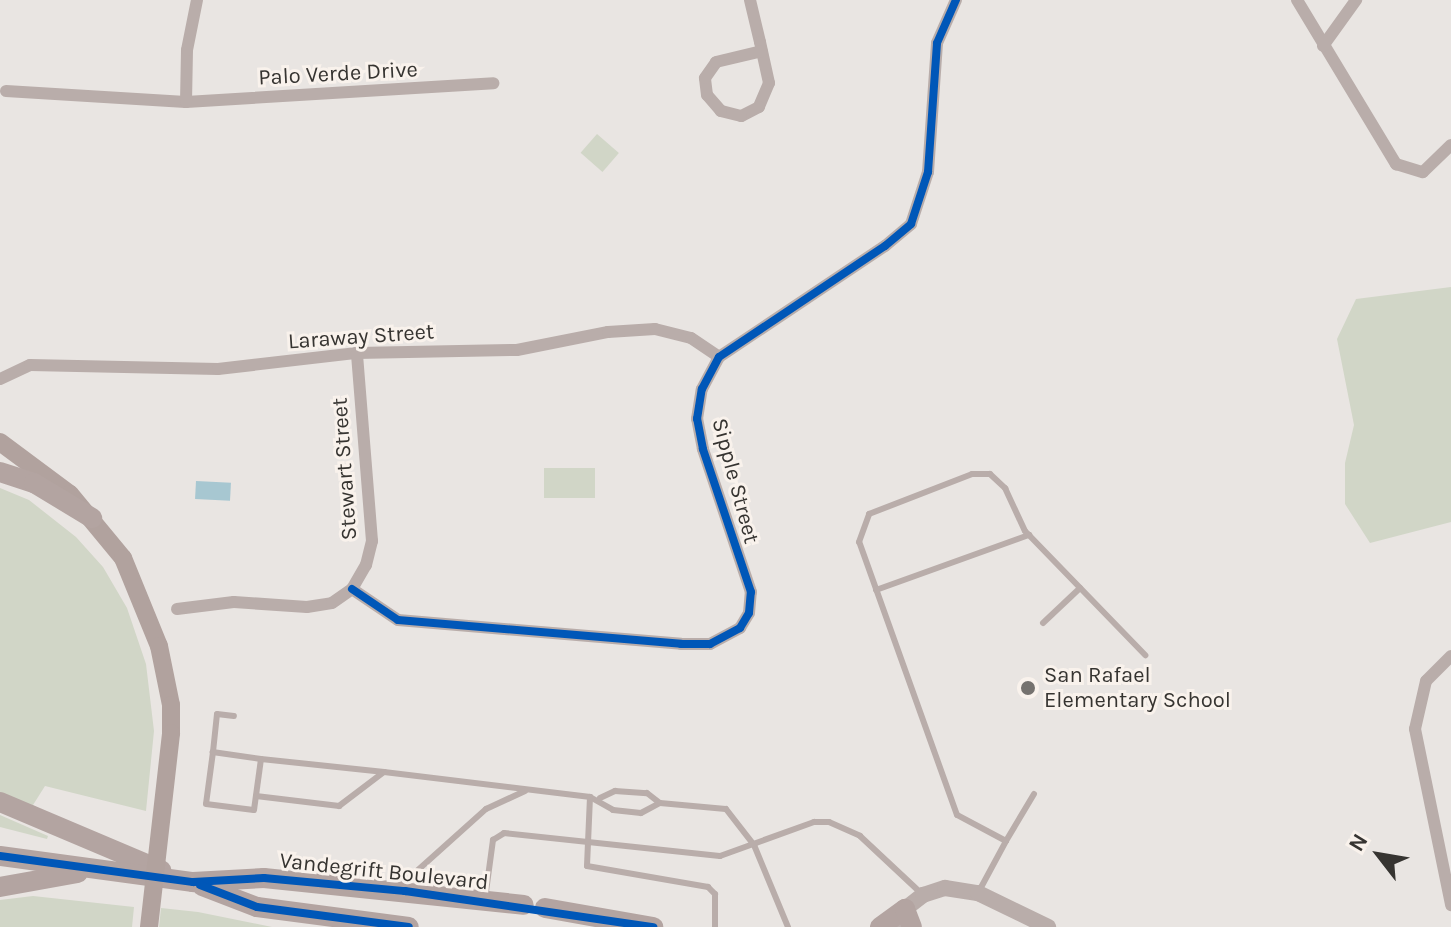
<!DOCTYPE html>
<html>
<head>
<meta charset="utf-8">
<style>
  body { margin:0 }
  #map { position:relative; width:1451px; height:927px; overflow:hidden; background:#e9e5e2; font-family:Karla,sans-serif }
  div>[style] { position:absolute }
  .green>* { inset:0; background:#d1d6c7; transform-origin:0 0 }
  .water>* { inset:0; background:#a7c7d1; transform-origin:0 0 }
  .service>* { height:6px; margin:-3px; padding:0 3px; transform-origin:3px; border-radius:3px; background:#b9adaa }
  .minor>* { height:12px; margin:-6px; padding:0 6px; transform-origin:6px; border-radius:6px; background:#b9adaa }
  .tertiary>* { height:16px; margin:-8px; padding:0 8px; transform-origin:8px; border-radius:8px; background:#b9adaa }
  .secondary>* { height:18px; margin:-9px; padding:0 9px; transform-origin:9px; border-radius:9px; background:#b1a29e }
  .primary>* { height:20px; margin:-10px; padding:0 10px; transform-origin:10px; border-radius:10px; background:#b3a4a1 }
  .secondary-bridge>* { height:18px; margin:-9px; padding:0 9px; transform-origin:9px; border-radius:9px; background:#b1a29e }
  .cycleway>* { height:8px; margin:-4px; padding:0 4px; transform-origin:4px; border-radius:4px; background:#0057b8 }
  .dots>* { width:22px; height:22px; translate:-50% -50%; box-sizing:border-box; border:4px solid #f9f2ec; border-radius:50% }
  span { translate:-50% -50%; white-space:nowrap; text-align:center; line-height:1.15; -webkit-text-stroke:6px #f9f2ec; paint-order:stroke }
  .street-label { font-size:22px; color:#363431 }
  .poi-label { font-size:22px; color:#363431 }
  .left { translate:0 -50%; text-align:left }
  .north { position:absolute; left:1339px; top:815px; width:80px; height:80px; -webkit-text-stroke:6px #f9f2ec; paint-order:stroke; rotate:301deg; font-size:22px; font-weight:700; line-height:32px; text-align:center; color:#363431 }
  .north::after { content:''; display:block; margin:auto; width:28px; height:36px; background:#363431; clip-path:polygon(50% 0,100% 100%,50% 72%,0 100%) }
</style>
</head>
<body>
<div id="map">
  <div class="green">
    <div style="left:597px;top:134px;width:29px;height:25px;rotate:41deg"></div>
    <div style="clip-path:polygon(1451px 287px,1451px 522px,1370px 543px,1345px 504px,1345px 463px,1354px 425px,1337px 339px,1356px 299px)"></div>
    <div style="left:544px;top:468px;width:51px;height:30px"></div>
    <div style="clip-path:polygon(0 488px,29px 500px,76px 537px,103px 567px,127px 608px,146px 664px,154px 731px,146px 811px,45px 786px,33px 805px,54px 817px,0 794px)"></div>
    <div style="clip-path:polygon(0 815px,48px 836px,47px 839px,0 827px)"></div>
    <div style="clip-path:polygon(33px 896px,134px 907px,132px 927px,0 927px,0 900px)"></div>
    <div style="clip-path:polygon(161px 908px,198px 912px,272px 927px,159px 927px)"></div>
  </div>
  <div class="water">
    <div style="left:196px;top:481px;width:35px;height:18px;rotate:3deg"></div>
  </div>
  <div class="service">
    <div style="left:876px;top:590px;width:163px;rotate:-19.8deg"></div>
    <div style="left:1043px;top:623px;width:51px;rotate:-43.4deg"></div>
    <div style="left:213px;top:752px;width:52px;rotate:97.7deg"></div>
    <div style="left:206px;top:804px;width:48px;rotate:7.1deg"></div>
    <div style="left:254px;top:810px;width:51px;rotate:-82.2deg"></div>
    <div style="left:261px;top:759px;width:49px;rotate:-171.7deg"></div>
    <div style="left:213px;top:752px;width:38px;rotate:-84deg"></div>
    <div style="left:217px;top:714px;width:17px;rotate:7deg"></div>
    <div style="left:261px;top:759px;width:124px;rotate:6deg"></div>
    <div style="left:1034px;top:794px;width:55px;rotate:120.8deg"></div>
    <div style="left:1006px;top:841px;width:55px;rotate:-152deg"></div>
    <div style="left:957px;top:815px;width:290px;rotate:-109.7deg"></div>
    <div style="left:859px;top:542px;width:30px;rotate:-70deg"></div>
    <div style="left:869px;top:514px;width:110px;rotate:-21.2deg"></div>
    <div style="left:972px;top:474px;width:18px"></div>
    <div style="left:990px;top:474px;width:21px;rotate:43deg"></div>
    <div style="left:1005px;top:488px;width:47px;rotate:65.1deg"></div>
    <div style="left:1025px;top:531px;width:173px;rotate:45.9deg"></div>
    <div style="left:256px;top:796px;width:84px;rotate:6.9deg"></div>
    <div style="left:339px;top:806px;width:56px;rotate:-37.1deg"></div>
    <div style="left:384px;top:772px;width:208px;rotate:6.9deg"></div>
    <div style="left:590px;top:797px;width:26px;rotate:29deg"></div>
    <div style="left:613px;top:810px;width:28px;rotate:6deg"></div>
    <div style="left:641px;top:813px;width:21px;rotate:-28deg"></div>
    <div style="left:590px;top:797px;width:69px;rotate:92.5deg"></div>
    <div style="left:587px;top:866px;width:123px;rotate:9.8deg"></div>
    <div style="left:708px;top:887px;width:10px;rotate:45deg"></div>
    <div style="left:715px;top:894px;width:33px;rotate:90deg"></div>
    <div style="left:600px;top:798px;width:17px;rotate:-25deg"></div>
    <div style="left:615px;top:791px;width:32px;rotate:4deg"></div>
    <div style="left:647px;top:793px;width:16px;rotate:38deg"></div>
    <div style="left:660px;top:803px;width:66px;rotate:5.2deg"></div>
    <div style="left:726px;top:809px;width:46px;rotate:52.1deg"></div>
    <div style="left:754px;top:845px;width:89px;rotate:67.5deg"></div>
    <div style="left:399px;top:887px;width:117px;rotate:-41.9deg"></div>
    <div style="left:486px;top:809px;width:43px;rotate:-24.8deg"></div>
    <div style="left:978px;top:893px;width:59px;rotate:-61.7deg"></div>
    <div style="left:485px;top:899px;width:60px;rotate:-82.3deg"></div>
    <div style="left:493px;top:840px;width:13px;rotate:-32deg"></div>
    <div style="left:504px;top:833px;width:217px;rotate:6.1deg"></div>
    <div style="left:720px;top:856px;width:100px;rotate:-19.9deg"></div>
    <div style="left:814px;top:822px;width:15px"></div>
    <div style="left:829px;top:822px;width:34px;rotate:24deg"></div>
    <div style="left:860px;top:836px;width:86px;rotate:43.1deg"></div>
  </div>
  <div class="minor">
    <div style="left:750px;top:0;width:43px;rotate:76.6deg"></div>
    <div style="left:760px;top:42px;width:42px;rotate:77.6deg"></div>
    <div style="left:769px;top:83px;width:26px;rotate:113deg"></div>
    <div style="left:759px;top:107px;width:20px;rotate:153deg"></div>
    <div style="left:741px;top:116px;width:21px;rotate:-166deg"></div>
    <div style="left:721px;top:111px;width:21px;rotate:-131deg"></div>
    <div style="left:707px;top:95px;width:17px;rotate:-97deg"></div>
    <div style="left:705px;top:78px;width:19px;rotate:-55deg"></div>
    <div style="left:716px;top:62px;width:47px;rotate:-13.4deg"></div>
    <div style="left:1297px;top:0;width:192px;rotate:58.9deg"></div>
    <div style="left:1396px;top:164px;width:28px;rotate:17deg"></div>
    <div style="left:1423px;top:172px;width:39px;rotate:-44deg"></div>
    <div style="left:1323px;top:46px;width:57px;rotate:-54.3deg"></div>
    <div style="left:6px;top:91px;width:180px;rotate:3.5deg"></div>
    <div style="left:186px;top:102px;width:308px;rotate:-3.5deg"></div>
    <div style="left:186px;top:102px;width:52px;rotate:-88.9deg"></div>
    <div style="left:187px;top:50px;width:51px;rotate:-78.7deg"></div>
    <div style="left:0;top:379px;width:33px;rotate:-25deg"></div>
    <div style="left:30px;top:365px;width:188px;rotate:1.2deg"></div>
    <div style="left:218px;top:369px;width:140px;rotate:-6.6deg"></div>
    <div style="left:357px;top:353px;width:160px;rotate:-1.1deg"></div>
    <div style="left:517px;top:350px;width:93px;rotate:-11.2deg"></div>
    <div style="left:608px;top:332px;width:47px;rotate:-3.7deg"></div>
    <div style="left:655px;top:329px;width:37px;rotate:14deg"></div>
    <div style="left:691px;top:338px;width:34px;rotate:34deg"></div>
    <div style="left:352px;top:589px;width:55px;rotate:34deg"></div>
    <div style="left:398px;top:620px;width:284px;rotate:4.8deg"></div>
    <div style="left:681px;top:644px;width:29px"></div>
    <div style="left:710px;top:644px;width:34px;rotate:-28deg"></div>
    <div style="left:740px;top:628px;width:17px;rotate:-59deg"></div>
    <div style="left:749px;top:613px;width:21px;rotate:-85deg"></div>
    <div style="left:751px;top:592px;width:151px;rotate:-108.6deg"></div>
    <div style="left:703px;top:449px;width:31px;rotate:-101deg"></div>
    <div style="left:697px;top:419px;width:30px;rotate:-81deg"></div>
    <div style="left:702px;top:389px;width:36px;rotate:-62deg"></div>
    <div style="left:719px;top:357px;width:200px;rotate:-33.8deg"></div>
    <div style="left:885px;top:246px;width:34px;rotate:-40deg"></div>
    <div style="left:911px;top:224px;width:55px;rotate:-71.9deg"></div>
    <div style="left:928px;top:172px;width:129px;rotate:-86deg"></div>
    <div style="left:937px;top:43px;width:47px;rotate:-66.2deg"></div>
    <div style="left:177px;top:609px;width:57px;rotate:-7deg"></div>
    <div style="left:234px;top:602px;width:73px;rotate:3.9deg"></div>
    <div style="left:307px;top:607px;width:25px;rotate:-9deg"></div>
    <div style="left:332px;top:603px;width:24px;rotate:-35deg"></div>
    <div style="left:352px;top:589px;width:28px;rotate:-60deg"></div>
    <div style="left:366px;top:565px;width:25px;rotate:-76deg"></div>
    <div style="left:372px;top:541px;width:189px;rotate:-94.6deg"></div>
    <div style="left:1451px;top:656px;width:35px;rotate:135deg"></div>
    <div style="left:1426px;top:681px;width:49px;rotate:102.9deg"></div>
    <div style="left:1415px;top:729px;width:180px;rotate:78.4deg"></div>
  </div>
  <div class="tertiary">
    <div style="left:898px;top:927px;width:19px;rotate:-69deg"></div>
    <div style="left:905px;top:909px;width:23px;rotate:-38deg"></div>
    <div style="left:923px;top:895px;width:23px;rotate:-18deg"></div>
    <div style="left:945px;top:888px;width:33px;rotate:9deg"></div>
    <div style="left:978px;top:893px;width:78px;rotate:25.9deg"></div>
  </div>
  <div class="secondary">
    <div style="left:0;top:442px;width:87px;rotate:36.6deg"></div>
    <div style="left:70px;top:494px;width:83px;rotate:50.4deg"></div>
    <div style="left:123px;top:558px;width:95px;rotate:67.8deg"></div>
    <div style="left:159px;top:646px;width:60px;rotate:78.5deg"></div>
    <div style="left:171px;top:705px;width:28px;rotate:90deg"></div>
  </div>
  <div class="primary">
    <div style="left:0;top:472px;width:36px;rotate:18deg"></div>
    <div style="left:34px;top:483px;width:68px;rotate:31.1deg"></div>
    <div style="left:0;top:802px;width:175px;rotate:22.9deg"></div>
    <div style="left:0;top:856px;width:195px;rotate:7.7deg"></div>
    <div style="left:193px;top:882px;width:71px;rotate:-3.2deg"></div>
    <div style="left:264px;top:878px;width:261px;rotate:5.9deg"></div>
    <div style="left:202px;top:886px;width:59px;rotate:20.9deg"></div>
    <div style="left:257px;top:907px;width:153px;rotate:7.5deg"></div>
    <div style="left:0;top:887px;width:79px;rotate:-10.2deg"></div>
    <div style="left:545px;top:908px;width:110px;rotate:10deg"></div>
    <div style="left:880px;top:927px;width:31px;rotate:-36deg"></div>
    <div style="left:905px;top:909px;width:19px;rotate:69deg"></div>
  </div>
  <div class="secondary-bridge">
    <div style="left:149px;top:927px;width:195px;rotate:-83.5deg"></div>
  </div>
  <div class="cycleway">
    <div style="left:352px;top:589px;width:55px;rotate:34deg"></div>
    <div style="left:398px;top:620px;width:284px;rotate:4.8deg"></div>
    <div style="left:681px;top:644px;width:29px"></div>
    <div style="left:710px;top:644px;width:34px;rotate:-28deg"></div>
    <div style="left:740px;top:628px;width:17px;rotate:-59deg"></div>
    <div style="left:749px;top:613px;width:21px;rotate:-85deg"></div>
    <div style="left:751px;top:592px;width:151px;rotate:-108.6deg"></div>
    <div style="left:703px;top:449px;width:31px;rotate:-101deg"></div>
    <div style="left:697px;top:419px;width:30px;rotate:-81deg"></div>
    <div style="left:702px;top:389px;width:36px;rotate:-62deg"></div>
    <div style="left:719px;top:357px;width:200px;rotate:-33.8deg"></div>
    <div style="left:885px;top:246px;width:34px;rotate:-40deg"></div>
    <div style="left:911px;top:224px;width:55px;rotate:-71.9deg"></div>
    <div style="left:928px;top:172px;width:129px;rotate:-86deg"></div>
    <div style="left:937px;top:43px;width:47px;rotate:-66.2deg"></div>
    <div style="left:0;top:856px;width:195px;rotate:7.7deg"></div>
    <div style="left:193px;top:882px;width:71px;rotate:-3.2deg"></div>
    <div style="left:264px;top:878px;width:142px;rotate:5.3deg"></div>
    <div style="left:405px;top:891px;width:251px;rotate:8.3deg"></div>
    <div style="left:200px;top:885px;width:61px;rotate:21.1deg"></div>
    <div style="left:257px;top:907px;width:153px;rotate:7.5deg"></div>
  </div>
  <div class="dots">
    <div style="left:1028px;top:688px;background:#75726f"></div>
  </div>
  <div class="street-label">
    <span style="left:338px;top:74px;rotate:-3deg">Palo Verde Drive</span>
    <span style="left:361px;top:337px;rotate:-4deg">Laraway Street</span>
    <span style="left:345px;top:469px;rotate:-94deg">Stewart Street</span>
    <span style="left:735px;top:481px;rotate:75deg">Sipple Street</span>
    <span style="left:384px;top:872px;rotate:6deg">Vandegrift Boulevard</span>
  </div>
  <div class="poi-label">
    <span class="left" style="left:1044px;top:688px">San Rafael<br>Elementary School</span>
  </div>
  <div class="north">N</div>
</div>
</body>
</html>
